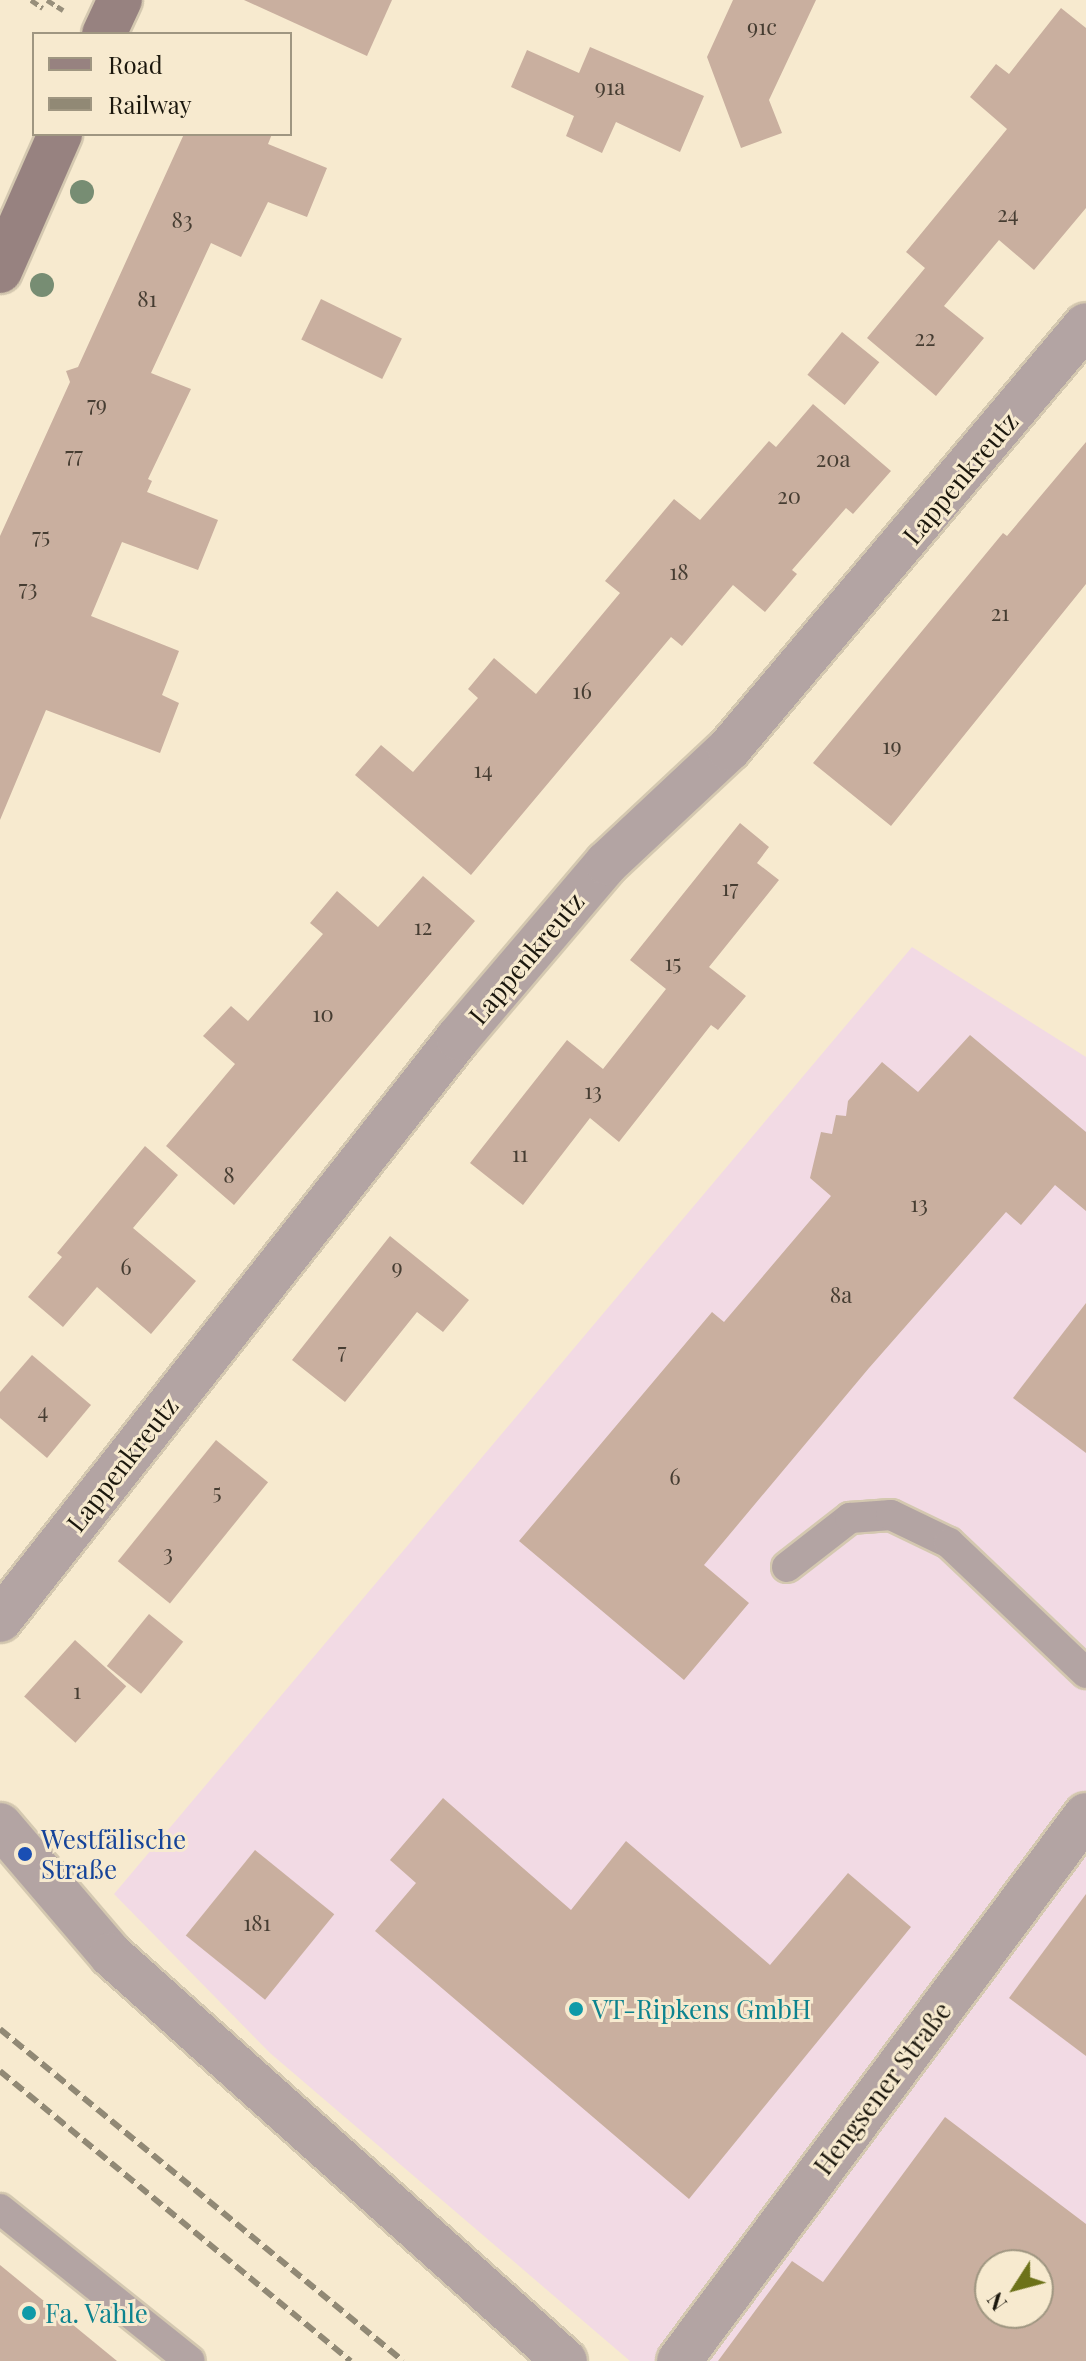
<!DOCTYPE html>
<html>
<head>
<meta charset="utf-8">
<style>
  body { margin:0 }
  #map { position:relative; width:1086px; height:2361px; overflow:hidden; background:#f7eacf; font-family:"Playfair Display",serif }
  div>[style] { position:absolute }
  .industrial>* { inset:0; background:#f2dae4 }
  .building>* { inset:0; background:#c9af9f; transform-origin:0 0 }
  .path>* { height:5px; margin-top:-2.5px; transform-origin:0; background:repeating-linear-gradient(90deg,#988f7b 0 8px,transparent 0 12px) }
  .roads { filter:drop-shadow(2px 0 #d4c8b0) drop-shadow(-2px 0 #d4c8b0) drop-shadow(0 2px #d4c8b0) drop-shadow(0 -2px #d4c8b0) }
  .service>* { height:30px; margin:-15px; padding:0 15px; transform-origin:15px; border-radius:15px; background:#b3a4a3 }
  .minor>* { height:44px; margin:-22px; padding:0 22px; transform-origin:22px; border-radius:22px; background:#b3a4a3 }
  .secondary>* { height:44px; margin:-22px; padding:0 22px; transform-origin:22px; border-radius:22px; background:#978280 }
  .rail>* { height:6px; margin-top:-3px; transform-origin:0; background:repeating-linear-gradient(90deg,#918975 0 12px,transparent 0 18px) }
  .trees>* { width:24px; height:24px; margin:-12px; border-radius:50%; background:#778d73 }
  .dots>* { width:22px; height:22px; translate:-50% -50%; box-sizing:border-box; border:4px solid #f7eacf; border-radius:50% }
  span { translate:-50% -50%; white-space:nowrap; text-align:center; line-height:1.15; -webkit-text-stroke:6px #f7eacf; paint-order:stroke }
  .number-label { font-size:22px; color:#463d32 }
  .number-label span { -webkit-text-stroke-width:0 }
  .street-label { font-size:26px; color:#1b170d }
  .transit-label { font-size:26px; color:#164399 }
  .left { translate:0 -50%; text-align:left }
  .culture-label { font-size:26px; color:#0d838f }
  .legend { position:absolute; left:32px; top:32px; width:260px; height:104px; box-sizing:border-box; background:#f7eacf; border:2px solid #9f9681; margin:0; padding:10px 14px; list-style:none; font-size:24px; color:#1b170d }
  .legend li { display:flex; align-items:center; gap:16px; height:40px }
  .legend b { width:40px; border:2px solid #9f9681 }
  .north { position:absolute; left:974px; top:2249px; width:80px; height:80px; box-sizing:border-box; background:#f7eacf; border:2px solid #9f9681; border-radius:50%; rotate:234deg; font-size:22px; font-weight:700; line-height:32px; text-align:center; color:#1b170d }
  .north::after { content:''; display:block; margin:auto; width:28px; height:36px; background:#6d7219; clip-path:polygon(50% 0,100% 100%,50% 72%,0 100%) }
</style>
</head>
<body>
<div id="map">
  <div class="industrial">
    <div style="clip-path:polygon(evenodd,912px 947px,1086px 1057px,1086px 2361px,630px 2361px,270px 2053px,114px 1894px,912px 947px,990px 2265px,1038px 2265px,1038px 2313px,990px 2313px,990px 2265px)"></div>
  </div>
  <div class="building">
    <div style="clip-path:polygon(244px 0,392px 0,367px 56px)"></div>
    <div style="clip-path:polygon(733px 0,816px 0,769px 100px,782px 133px,741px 148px,707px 57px)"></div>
    <div style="clip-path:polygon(1061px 8px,1086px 28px,1086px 208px,1034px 270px,999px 240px,944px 306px,984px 338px,936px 396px,867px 338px,925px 268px,906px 252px,1007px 129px,970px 97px,996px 64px,1009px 74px)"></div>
    <div style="clip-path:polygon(590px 47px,704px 96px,680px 152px,616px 122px,602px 153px,566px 136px,574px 116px,511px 87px,527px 50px,579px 73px)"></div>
    <div style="clip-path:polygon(184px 134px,272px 134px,268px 144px,327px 168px,307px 217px,268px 202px,241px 257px,211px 243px,151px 373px,191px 389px,148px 479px,152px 481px,147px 492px,218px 520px,198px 570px,122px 542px,91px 616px,179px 651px,162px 695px,179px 703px,160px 753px,46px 710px,0 820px,0 536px,70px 382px,66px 371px,78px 367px)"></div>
    <div style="left:321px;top:299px;width:90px;height:45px;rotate:26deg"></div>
    <div style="left:842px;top:332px;width:48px;height:55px;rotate:39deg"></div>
    <div style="clip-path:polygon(813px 404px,891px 471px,853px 514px,846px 508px,792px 570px,797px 574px,765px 612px,733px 585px,682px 646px,671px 637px,471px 875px,355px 775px,381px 745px,413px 772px,478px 698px,468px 689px,494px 658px,536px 694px,620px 593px,605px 581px,674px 499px,700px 520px,769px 441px,776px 447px)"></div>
    <div style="clip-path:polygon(1086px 442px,1086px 584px,891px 826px,813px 763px,1003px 533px,1007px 536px)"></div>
    <div style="clip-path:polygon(740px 823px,769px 847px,757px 863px,779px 880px,709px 967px,746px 996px,718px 1030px,711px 1025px,619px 1142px,590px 1118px,523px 1205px,470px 1163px,567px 1040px,603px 1069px,666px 989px,630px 960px)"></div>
    <div style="clip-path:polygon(423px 876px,475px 921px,234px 1205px,166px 1146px,235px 1064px,203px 1036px,231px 1006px,248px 1021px,323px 934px,310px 923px,337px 891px,378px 927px)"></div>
    <div style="clip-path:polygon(970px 1035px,1086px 1132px,1086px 1211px,1055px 1185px,1021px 1225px,1006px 1212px,869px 1368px,704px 1565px,749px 1603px,684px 1680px,519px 1541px,712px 1312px,724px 1322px,831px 1196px,810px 1178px,821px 1132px,832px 1134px,836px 1115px,846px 1116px,848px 1101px,882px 1062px,918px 1092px)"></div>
    <div style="clip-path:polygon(145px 1146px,178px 1175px,133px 1228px,196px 1281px,151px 1334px,97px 1287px,63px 1327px,28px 1297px,62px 1257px,57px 1253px)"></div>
    <div style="clip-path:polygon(390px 1236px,469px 1300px,443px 1332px,417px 1312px,345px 1402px,292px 1360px)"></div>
    <div style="clip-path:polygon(1086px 1303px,1086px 1453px,1013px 1398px)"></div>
    <div style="clip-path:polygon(32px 1355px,91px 1405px,47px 1458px,0 1418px,0 1392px)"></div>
    <div style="left:216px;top:1440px;width:67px;height:156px;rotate:39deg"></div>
    <div style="left:149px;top:1614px;width:44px;height:67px;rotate:39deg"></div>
    <div style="left:75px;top:1640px;width:69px;height:76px;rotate:42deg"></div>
    <div style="clip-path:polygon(443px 1798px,571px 1910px,626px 1841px,770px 1965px,848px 1873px,911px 1927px,689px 2199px,375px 1931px,416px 1883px,390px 1860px)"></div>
    <div style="left:255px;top:1850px;width:102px;height:110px;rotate:39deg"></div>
    <div style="clip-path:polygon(1086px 1894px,1086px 2056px,1009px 1998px)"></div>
    <div style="clip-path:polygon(evenodd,945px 2117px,1086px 2224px,1086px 2361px,718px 2361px,792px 2261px,823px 2282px,945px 2117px,990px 2265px,1038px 2265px,1038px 2313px,990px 2313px,990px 2265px)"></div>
    <div style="clip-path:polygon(0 2265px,117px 2361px,0 2361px)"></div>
  </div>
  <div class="path">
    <div style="left:31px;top:0;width:14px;rotate:34deg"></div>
    <div style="left:47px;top:0;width:19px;rotate:32deg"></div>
  </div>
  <div class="roads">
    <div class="service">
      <div style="left:787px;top:1567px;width:80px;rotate:-37.9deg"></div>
      <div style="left:850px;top:1518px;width:41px;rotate:-4.2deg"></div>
      <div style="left:891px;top:1515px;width:64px;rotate:25.8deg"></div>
      <div style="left:949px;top:1543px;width:189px;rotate:43.5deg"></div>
      <div style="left:0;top:2209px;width:243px;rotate:38.7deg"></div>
    </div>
    <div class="minor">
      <div style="left:0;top:1620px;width:741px;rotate:-51.8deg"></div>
      <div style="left:458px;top:1038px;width:230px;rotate:-49.6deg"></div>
      <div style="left:607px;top:863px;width:167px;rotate:-43.1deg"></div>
      <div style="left:729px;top:749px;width:554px;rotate:-49.9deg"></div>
      <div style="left:0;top:1825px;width:171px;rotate:49.5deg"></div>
      <div style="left:111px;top:1955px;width:609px;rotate:41.81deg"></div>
      <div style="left:679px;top:2361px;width:681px;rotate:-53.3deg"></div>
    </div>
    <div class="secondary">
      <div style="left:104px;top:34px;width:38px;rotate:-65deg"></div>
      <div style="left:0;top:271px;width:150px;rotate:-66.3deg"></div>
    </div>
  </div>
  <div class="rail">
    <div style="left:0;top:2029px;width:522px;rotate:39.48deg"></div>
    <div style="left:0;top:2071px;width:455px;rotate:39.6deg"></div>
  </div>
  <div class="trees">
    <div style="left:82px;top:192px"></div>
    <div style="left:42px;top:285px"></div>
  </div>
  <div class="dots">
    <div style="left:25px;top:1854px;background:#1a4fb4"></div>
    <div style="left:576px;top:2009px;background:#0f9aa8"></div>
    <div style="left:29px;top:2313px;background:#0f9aa8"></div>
  </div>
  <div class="number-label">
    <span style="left:762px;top:27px">91c</span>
    <span style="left:610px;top:87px">91a</span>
    <span style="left:1008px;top:214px">24</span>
    <span style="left:182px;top:220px">83</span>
    <span style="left:147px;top:299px">81</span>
    <span style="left:925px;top:338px">22</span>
    <span style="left:97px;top:404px">79</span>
    <span style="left:74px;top:455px">77</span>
    <span style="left:833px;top:459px">20a</span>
    <span style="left:789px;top:496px">20</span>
    <span style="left:41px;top:536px">75</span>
    <span style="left:679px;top:572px">18</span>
    <span style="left:28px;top:588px">73</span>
    <span style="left:1000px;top:613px">21</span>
    <span style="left:582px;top:691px">16</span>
    <span style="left:892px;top:746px">19</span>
    <span style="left:483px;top:770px">14</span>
    <span style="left:730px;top:888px">17</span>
    <span style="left:423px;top:927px">12</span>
    <span style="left:673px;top:963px">15</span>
    <span style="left:323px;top:1014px">10</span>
    <span style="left:593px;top:1091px">13</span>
    <span style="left:520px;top:1154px">11</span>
    <span style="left:229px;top:1175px">8</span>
    <span style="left:919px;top:1204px">13</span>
    <span style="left:126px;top:1267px">6</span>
    <span style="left:397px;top:1267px">9</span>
    <span style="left:841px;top:1295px">8a</span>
    <span style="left:342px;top:1351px">7</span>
    <span style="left:43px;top:1411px">4</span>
    <span style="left:675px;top:1477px">6</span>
    <span style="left:217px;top:1492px">5</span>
    <span style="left:168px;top:1553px">3</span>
    <span style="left:77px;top:1691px">1</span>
    <span style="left:257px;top:1923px">181</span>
  </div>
  <div class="street-label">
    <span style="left:960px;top:478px;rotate:-50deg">Lappenkreutz</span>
    <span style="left:526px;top:958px;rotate:-50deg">Lappenkreutz</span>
    <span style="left:122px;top:1464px;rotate:-52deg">Lappenkreutz</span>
    <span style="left:882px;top:2088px;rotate:-53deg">Hengsener Straße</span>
  </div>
  <div class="transit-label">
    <span class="left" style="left:41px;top:1854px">Westfälische<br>Straße</span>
  </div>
  <div class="culture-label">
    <span class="left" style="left:592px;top:2009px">VT-Ripkens GmbH</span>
    <span class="left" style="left:45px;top:2313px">Fa. Vahle</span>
  </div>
  <ul class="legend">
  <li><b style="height:10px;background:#978280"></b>Road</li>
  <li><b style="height:10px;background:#918975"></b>Railway</li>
  </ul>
  <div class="north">N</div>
</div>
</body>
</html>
